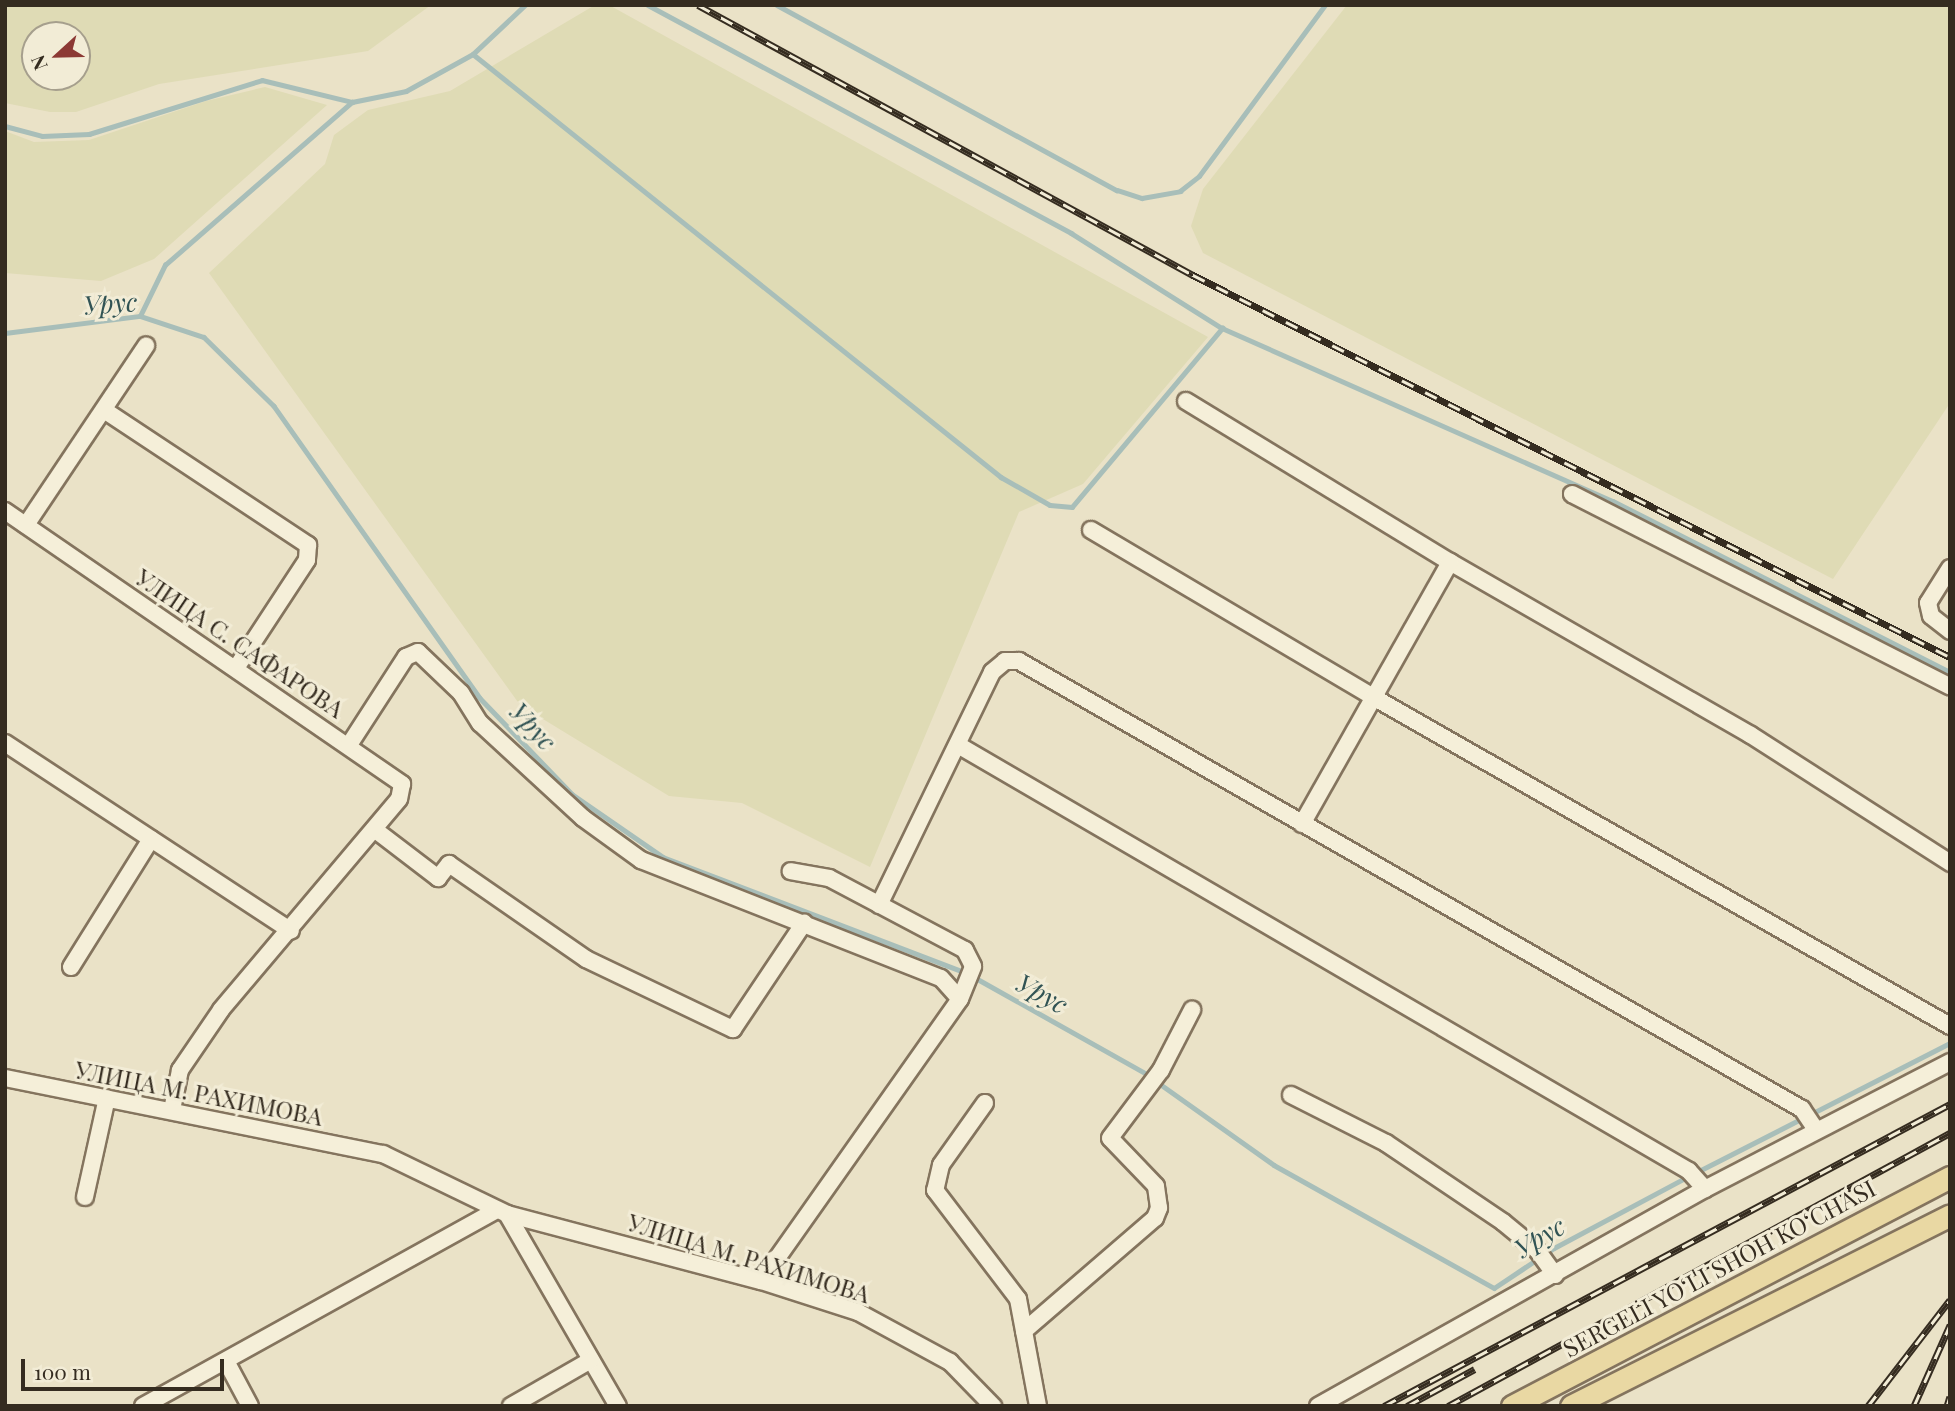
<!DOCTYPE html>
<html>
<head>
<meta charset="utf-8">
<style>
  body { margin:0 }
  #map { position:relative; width:1955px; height:1411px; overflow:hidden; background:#eae2c7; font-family:"Playfair Display",serif }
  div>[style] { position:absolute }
  .farmland>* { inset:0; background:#dfdbb5 }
  .stream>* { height:4.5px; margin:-2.25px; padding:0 2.25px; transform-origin:2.25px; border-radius:2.25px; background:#a8beb9 }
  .roads { filter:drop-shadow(2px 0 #84745e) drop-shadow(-2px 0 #84745e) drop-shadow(0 2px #84745e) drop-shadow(0 -2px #84745e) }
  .minor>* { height:16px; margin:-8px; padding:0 8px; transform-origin:8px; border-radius:8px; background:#f5efd9 }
  .major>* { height:21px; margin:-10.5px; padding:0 10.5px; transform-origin:10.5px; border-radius:10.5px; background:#e9d8a3 }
  .rail>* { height:7px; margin-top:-3.5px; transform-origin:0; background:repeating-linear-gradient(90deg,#f2ecd6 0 13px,#352c20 0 26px); box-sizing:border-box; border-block:2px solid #352c20 }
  span { translate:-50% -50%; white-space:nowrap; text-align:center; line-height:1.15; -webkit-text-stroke:6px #f2ecd6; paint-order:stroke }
  .street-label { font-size:24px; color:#352c20 }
  .water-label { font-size:26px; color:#315354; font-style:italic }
  .frame { position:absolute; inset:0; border:7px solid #352c20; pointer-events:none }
  .north { position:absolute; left:21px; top:21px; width:70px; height:70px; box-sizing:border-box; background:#f2ecd6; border:2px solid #a69f8d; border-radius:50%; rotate:248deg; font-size:19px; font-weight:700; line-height:28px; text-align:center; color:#352c20 }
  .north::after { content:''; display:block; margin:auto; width:24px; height:32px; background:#8c3934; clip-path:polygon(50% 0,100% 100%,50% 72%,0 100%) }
  .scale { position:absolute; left:21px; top:1359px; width:203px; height:32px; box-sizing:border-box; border:4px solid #352c20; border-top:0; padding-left:9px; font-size:21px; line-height:24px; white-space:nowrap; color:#352c20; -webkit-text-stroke:5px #f2ecd6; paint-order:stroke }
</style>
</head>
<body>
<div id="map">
  <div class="farmland">
    <div style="clip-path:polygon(evenodd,5px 5px,431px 5px,368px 51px,159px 84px,76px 112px,50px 112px,5px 103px,5px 5px,35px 35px,77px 35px,77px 77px,35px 77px,35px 35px)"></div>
    <div style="clip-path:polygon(595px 5px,609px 5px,1208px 337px,1083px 484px,1019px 512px,870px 867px,742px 803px,669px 796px,520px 705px,209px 273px,325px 164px,334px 135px,368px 110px,450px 91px)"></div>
    <div style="clip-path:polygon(1347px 5px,1950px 5px,1950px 403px,1833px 579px,1203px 253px,1191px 226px,1203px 189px)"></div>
    <div style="clip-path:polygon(265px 87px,327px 105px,154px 259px,101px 281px,5px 273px,5px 131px,34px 142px,89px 140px,206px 101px)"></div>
  </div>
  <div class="stream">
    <div style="left:648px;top:5px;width:481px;rotate:28.3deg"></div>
    <div style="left:1071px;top:233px;width:178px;rotate:32.2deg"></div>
    <div style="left:1222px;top:328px;width:428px;rotate:23.9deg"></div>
    <div style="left:1613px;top:501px;width:378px;rotate:26.9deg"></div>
    <div style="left:777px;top:5px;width:387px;rotate:28.6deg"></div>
    <div style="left:1117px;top:190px;width:26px;rotate:18deg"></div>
    <div style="left:1142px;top:198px;width:39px;rotate:-10deg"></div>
    <div style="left:1180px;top:191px;width:24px;rotate:-38deg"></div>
    <div style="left:1199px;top:176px;width:212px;rotate:-53.6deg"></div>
    <div style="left:473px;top:54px;width:677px;rotate:38.7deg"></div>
    <div style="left:1001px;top:477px;width:56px;rotate:29.7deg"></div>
    <div style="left:1050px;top:505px;width:22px;rotate:5deg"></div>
    <div style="left:1072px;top:507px;width:234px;rotate:-50deg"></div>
    <div style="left:5px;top:126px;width:38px;rotate:15deg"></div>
    <div style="left:42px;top:136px;width:47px;rotate:-2.4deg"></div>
    <div style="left:89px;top:134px;width:181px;rotate:-17.3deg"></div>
    <div style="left:262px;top:80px;width:93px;rotate:13.7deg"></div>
    <div style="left:352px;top:102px;width:55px;rotate:-11.5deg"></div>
    <div style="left:406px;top:91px;width:77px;rotate:-28.9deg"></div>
    <div style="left:473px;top:54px;width:71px;rotate:-43.3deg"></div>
    <div style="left:140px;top:316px;width:57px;rotate:-63.9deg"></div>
    <div style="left:165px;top:265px;width:248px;rotate:-41.1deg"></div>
    <div style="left:5px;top:333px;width:136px;rotate:-7.2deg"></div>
    <div style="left:140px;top:316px;width:67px;rotate:18.2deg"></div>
    <div style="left:204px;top:337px;width:98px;rotate:44.6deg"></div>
    <div style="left:274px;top:406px;width:357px;rotate:54.8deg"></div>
    <div style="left:480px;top:698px;width:133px;rotate:46.2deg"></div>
    <div style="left:572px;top:794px;width:111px;rotate:34.7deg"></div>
    <div style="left:663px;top:857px;width:325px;rotate:20.9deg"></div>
    <div style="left:974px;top:977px;width:196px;rotate:29.3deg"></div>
    <div style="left:1163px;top:1086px;width:136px;rotate:35.4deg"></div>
    <div style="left:1274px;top:1165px;width:252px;rotate:29.2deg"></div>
    <div style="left:1494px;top:1288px;width:72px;rotate:-33.7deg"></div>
    <div style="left:1554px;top:1248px;width:151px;rotate:-28.1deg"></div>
    <div style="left:1811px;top:1114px;width:156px;rotate:-27.1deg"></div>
    <div style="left:1695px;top:1173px;width:121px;rotate:-27deg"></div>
  </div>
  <div class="roads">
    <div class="minor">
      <div style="left:1186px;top:401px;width:309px;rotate:31.4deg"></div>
      <div style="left:1450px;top:562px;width:347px;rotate:29.9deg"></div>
      <div style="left:1751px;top:735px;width:237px;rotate:32.7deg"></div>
      <div style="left:104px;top:410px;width:245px;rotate:33.5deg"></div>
      <div style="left:308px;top:545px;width:15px;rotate:94deg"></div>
      <div style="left:307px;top:560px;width:129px;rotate:123.3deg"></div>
      <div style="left:1572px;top:494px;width:424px;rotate:27deg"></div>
      <div style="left:5px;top:511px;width:482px;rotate:34.5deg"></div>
      <div style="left:402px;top:784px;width:15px;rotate:101deg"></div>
      <div style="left:399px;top:799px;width:276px;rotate:130.2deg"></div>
      <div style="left:221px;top:1010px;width:73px;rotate:124.3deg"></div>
      <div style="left:180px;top:1070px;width:41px;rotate:101.3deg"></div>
      <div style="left:26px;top:525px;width:216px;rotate:-56.2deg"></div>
      <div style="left:1091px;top:530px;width:328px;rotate:30.6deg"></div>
      <div style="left:1373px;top:697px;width:664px;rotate:29.69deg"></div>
      <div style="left:1950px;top:568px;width:41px;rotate:122.2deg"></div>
      <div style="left:1928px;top:603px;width:13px;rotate:77deg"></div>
      <div style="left:1931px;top:616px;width:24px;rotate:38deg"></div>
      <div style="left:5px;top:743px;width:342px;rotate:33.3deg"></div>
      <div style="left:349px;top:745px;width:105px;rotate:-57.1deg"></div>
      <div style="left:406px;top:657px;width:13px;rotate:-23deg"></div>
      <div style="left:418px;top:652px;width:59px;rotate:43.6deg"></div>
      <div style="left:461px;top:693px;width:36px;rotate:58deg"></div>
      <div style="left:480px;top:723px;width:140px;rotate:42.7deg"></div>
      <div style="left:583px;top:818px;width:72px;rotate:35.9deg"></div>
      <div style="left:641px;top:860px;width:322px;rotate:21.5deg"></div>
      <div style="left:941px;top:978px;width:28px;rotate:48deg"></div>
      <div style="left:958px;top:745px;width:846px;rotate:30.23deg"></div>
      <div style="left:1689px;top:1171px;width:24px;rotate:48deg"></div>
      <div style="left:1302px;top:824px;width:301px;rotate:-60.5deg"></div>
      <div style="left:374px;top:829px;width:81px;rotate:37.4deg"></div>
      <div style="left:438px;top:878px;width:18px;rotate:-52deg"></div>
      <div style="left:449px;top:864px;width:167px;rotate:34.7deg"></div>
      <div style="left:586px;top:959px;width:163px;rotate:25.5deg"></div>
      <div style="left:733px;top:1029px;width:128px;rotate:-56.2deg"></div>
      <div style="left:879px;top:905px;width:259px;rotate:-64.1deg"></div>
      <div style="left:992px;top:672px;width:17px;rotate:-40deg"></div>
      <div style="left:1005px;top:661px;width:14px"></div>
      <div style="left:1019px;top:661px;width:902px;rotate:29.78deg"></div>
      <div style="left:1802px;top:1109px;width:25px;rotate:56deg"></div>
      <div style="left:71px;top:967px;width:151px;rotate:-58deg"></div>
      <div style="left:5px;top:1078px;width:386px;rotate:11.4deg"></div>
      <div style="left:383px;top:1154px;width:138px;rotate:25.8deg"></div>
      <div style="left:507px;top:1214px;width:263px;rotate:14.8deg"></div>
      <div style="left:761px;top:1281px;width:102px;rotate:17.7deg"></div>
      <div style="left:858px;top:1312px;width:105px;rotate:28.5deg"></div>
      <div style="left:950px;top:1362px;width:62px;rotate:45.7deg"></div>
      <div style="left:1291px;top:1095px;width:106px;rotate:26.8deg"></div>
      <div style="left:1386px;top:1143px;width:141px;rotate:34deg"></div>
      <div style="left:1503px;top:1222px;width:44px;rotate:39.5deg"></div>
      <div style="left:1537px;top:1250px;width:31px;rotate:54deg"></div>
      <div style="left:985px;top:1103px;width:76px;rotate:125.4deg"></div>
      <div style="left:941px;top:1165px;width:26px;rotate:103deg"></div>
      <div style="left:935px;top:1190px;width:137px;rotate:52.7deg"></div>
      <div style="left:1018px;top:1299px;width:109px;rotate:79.4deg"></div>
      <div style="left:85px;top:1197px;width:101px;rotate:-77.5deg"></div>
      <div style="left:507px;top:1214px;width:222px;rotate:60deg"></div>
      <div style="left:761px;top:1281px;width:345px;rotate:-54.8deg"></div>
      <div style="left:960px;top:999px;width:35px;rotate:-68deg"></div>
      <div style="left:973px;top:966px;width:18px;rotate:-117deg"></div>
      <div style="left:965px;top:950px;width:154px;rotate:-152.1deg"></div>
      <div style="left:829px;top:878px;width:39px;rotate:-170deg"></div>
      <div style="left:1024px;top:1331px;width:173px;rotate:-40.8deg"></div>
      <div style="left:1155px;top:1218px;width:11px;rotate:-68deg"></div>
      <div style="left:1159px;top:1208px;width:22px;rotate:-98deg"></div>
      <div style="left:1156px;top:1186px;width:66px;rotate:-133.8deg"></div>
      <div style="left:1110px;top:1138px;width:85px;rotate:-53.1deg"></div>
      <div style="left:1161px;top:1070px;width:68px;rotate:-62.7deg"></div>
      <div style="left:226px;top:1361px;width:51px;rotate:61.9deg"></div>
      <div style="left:143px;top:1406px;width:405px;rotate:-29deg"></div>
      <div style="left:511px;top:1406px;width:92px;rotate:-29.9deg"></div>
      <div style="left:1318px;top:1406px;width:444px;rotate:-29.3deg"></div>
      <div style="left:1705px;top:1189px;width:276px;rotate:-27.4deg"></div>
    </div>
    <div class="major">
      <div style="left:1512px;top:1406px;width:494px;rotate:-27.6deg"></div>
      <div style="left:1571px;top:1406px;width:424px;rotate:-26.7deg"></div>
    </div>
  </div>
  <div class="rail">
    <div style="left:698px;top:5px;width:564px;rotate:28.61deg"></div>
    <div style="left:1193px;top:275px;width:848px;rotate:26.78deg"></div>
    <div style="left:1384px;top:1406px;width:642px;rotate:-28.08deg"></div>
    <div style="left:1407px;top:1406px;width:77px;rotate:-28.6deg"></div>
    <div style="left:1448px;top:1406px;width:571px;rotate:-28.54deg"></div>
    <div style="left:1868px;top:1406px;width:134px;rotate:-52.3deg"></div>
    <div style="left:1914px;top:1406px;width:89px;rotate:-66deg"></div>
    <div style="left:1947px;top:1406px;width:10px;rotate:-73deg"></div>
  </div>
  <div class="street-label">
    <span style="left:240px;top:643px;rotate:34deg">УЛИЦА С. САФАРОВА</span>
    <span style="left:199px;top:1093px;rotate:11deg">УЛИЦА М. РАХИМОВА</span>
    <span style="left:749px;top:1258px;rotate:17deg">УЛИЦА М. РАХИМОВА</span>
    <span style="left:1719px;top:1268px;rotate:-28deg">SERGELI YO‘LI SHOH KO‘CHASI</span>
  </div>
  <div class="water-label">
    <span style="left:110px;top:303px;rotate:-4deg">Урус</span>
    <span style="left:533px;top:726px;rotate:47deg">Урус</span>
    <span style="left:1042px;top:993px;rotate:29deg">Урус</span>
    <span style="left:1539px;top:1237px;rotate:-31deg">Урус</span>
  </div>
  <div class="frame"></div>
  <div class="north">N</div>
  <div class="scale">100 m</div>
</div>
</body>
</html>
